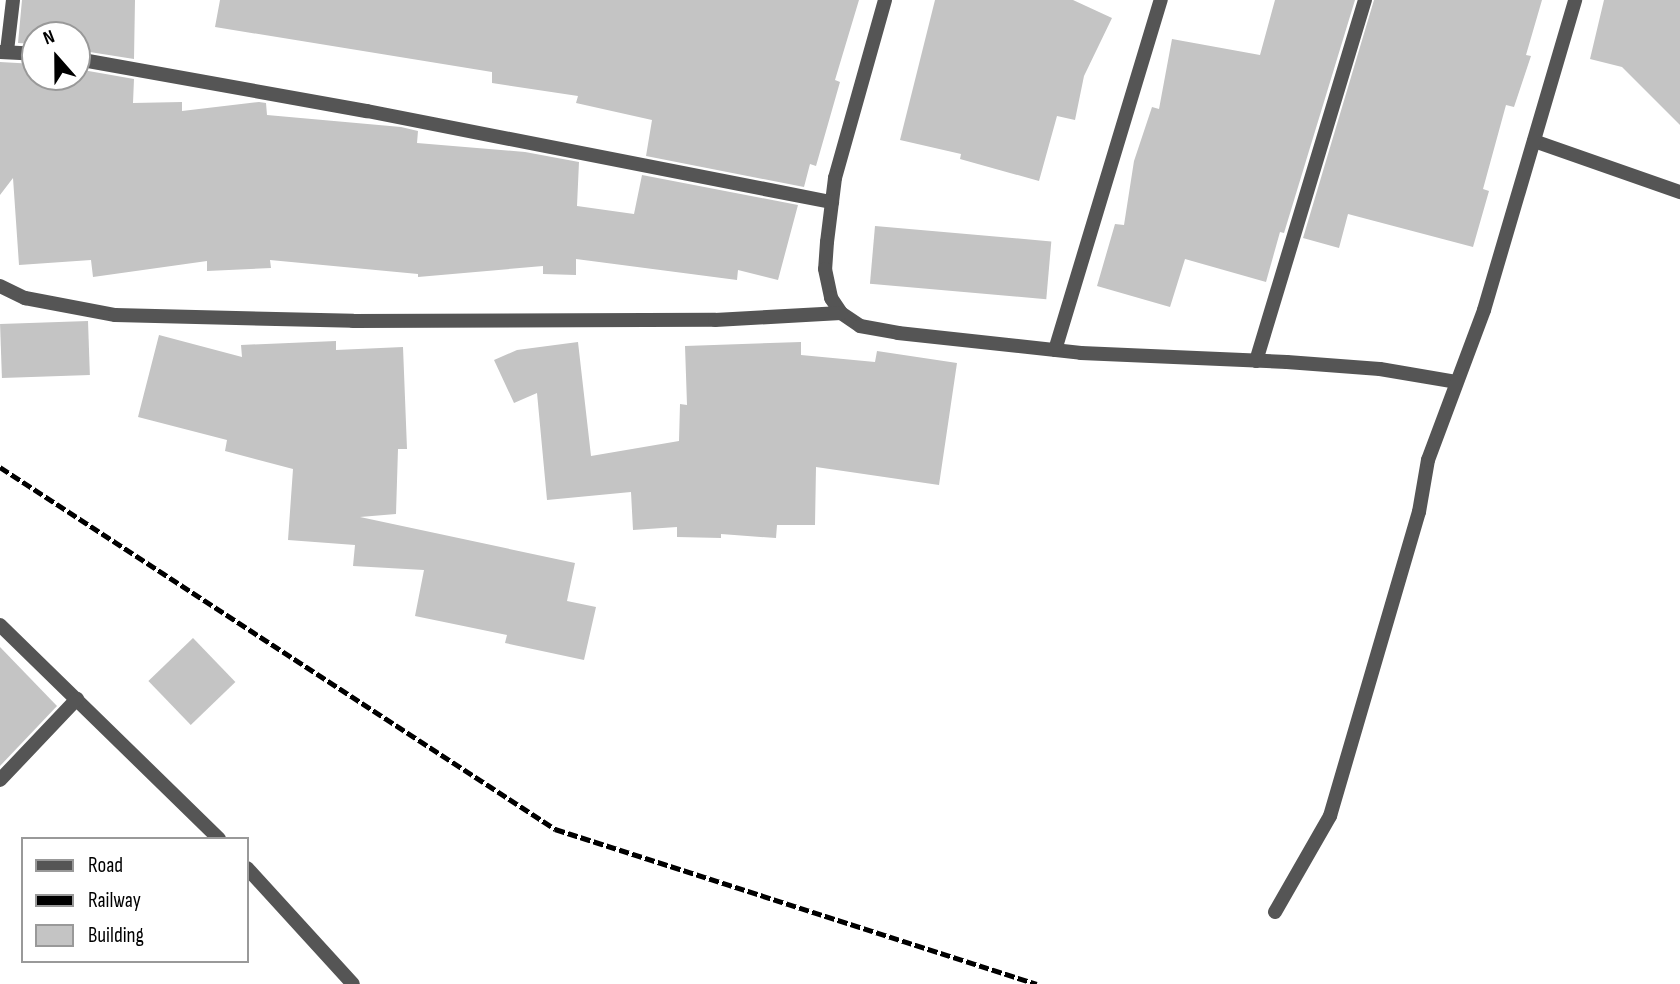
<!DOCTYPE html>
<html>
<head>
<meta charset="utf-8">
<style>
  body { margin:0 }
  #map { position:relative; width:1680px; height:984px; overflow:hidden; background:#fff; font-family:"Sofia Sans Condensed",sans-serif }
  div>[style] { position:absolute }
  .building>* { inset:0; background:#c4c4c4; transform-origin:0 0 }
  .minor>* { height:14px; margin:-7px; padding:0 7px; transform-origin:7px; border-radius:7px; background:#555 }
  .rail>* { height:5px; margin-top:-2.5px; transform-origin:0; background:repeating-linear-gradient(90deg,#000 0 10px,transparent 0 13.5px) }
  span { translate:-50% -50%; white-space:nowrap; text-align:center; line-height:1.15; -webkit-text-stroke:6px #fff; paint-order:stroke }
  .legend { position:absolute; left:21px; top:837px; width:228px; height:126px; box-sizing:border-box; background:#fff; border:2px solid #999; margin:0; padding:9px 12px; list-style:none; font-size:21px; color:#000 }
  .legend li { display:flex; align-items:center; gap:14px; height:35px }
  .legend b { width:35px; border:2px solid #999 }
  .north { position:absolute; left:21px; top:21px; width:70px; height:70px; box-sizing:border-box; background:#fff; border:2px solid #999; border-radius:50%; rotate:339deg; font-size:19px; font-weight:700; line-height:28px; text-align:center; color:#000 }
  .north::after { content:''; display:block; margin:auto; width:24px; height:32px; background:#000; clip-path:polygon(50% 0,100% 100%,50% 72%,0 100%) }
</style>
</head>
<body>
<div id="map">
  <div class="building">
    <div style="clip-path:polygon(22px 0,135px 0,134px 59px,77px 50px,77px 35px,35px 35px,35px 44px,18px 43px)"></div>
    <div style="clip-path:polygon(220px 0,859px 0,835px 80px,840px 82px,816px 166px,810px 164px,804px 187px,646px 156px,652px 120px,576px 103px,578px 96px,492px 83px,492px 72px,215px 27px)"></div>
    <div style="clip-path:polygon(935px 0,1073px 0,1112px 18px,1084px 76px,1075px 120px,1057px 116px,1039px 181px,960px 159px,961px 154px,900px 140px)"></div>
    <div style="clip-path:polygon(1275px 0,1355px 0,1284px 233px,1280px 232px,1266px 282px,1185px 259px,1170px 307px,1097px 286px,1115px 224px,1124px 225px,1134px 161px,1152px 107px,1159px 109px,1172px 39px,1260px 55px)"></div>
    <div style="clip-path:polygon(1374px 0,1542px 0,1526px 55px,1531px 56px,1514px 107px,1506px 105px,1483px 189px,1489px 191px,1473px 247px,1348px 214px,1339px 248px,1303px 238px)"></div>
    <div style="clip-path:polygon(1604px 0,1680px 0,1680px 125px,1622px 67px,1590px 59px)"></div>
    <div style="clip-path:polygon(0 62px,35px 64px,35px 77px,77px 77px,77px 69px,134px 79px,133px 103px,182px 102px,182px 111px,259px 102px,266px 103px,267px 115px,401px 127px,418px 131px,417px 143px,525px 152px,579px 162px,577px 206px,634px 214px,642px 175px,798px 205px,778px 280px,738px 270px,737px 280px,576px 259px,576px 275px,543px 274px,543px 266px,418px 277px,418px 274px,270px 260px,271px 268px,207px 271px,207px 261px,93px 277px,91px 260px,19px 265px,13px 178px,0 195px)"></div>
    <div style="left:875px;top:226px;width:177px;height:58px;rotate:5deg"></div>
    <div style="left:88px;top:321px;width:54px;height:88px;rotate:88deg"></div>
    <div style="clip-path:polygon(159px 335px,242px 357px,241px 345px,336px 341px,336px 350px,403px 347px,407px 449px,398px 449px,396px 514px,360px 517px,575px 563px,567px 601px,596px 607px,584px 660px,505px 643px,507px 635px,415px 616px,424px 570px,353px 566px,355px 545px,288px 540px,293px 469px,225px 451px,227px 440px,138px 417px)"></div>
    <div style="clip-path:polygon(578px 342px,591px 456px,679px 441px,680px 404px,687px 405px,685px 346px,801px 342px,801px 355px,875px 362px,877px 351px,957px 363px,939px 485px,816px 467px,815px 525px,777px 525px,776px 538px,721px 534px,721px 538px,677px 537px,677px 527px,633px 530px,631px 492px,547px 500px,537px 393px,514px 403px,494px 360px,517px 350px)"></div>
    <div style="left:193px;top:638px;width:61px;height:62px;rotate:46deg"></div>
    <div style="clip-path:polygon(0 647px,57px 706px,0 766px)"></div>
  </div>
  <div class="minor">
    <div style="left:885px;top:0;width:185px;rotate:105.7deg"></div>
    <div style="left:835px;top:178px;width:64px;rotate:97.1deg"></div>
    <div style="left:827px;top:242px;width:27px;rotate:94deg"></div>
    <div style="left:825px;top:269px;width:30px;rotate:78deg"></div>
    <div style="left:831px;top:298px;width:18px;rotate:56deg"></div>
    <div style="left:841px;top:313px;width:23px;rotate:34deg"></div>
    <div style="left:860px;top:326px;width:39px;rotate:10deg"></div>
    <div style="left:898px;top:333px;width:184px;rotate:6.2deg"></div>
    <div style="left:1081px;top:353px;width:206px;rotate:2.5deg"></div>
    <div style="left:1287px;top:362px;width:93px;rotate:4.3deg"></div>
    <div style="left:1380px;top:369px;width:77px;rotate:9.7deg"></div>
    <div style="left:7px;top:51px;width:51px;rotate:-83.3deg"></div>
    <div style="left:0;top:52px;width:35px;rotate:3deg"></div>
    <div style="left:77px;top:59px;width:295px;rotate:10.2deg"></div>
    <div style="left:367px;top:111px;width:474px;rotate:11.1deg"></div>
    <div style="left:1534px;top:141px;width:155px;rotate:19.3deg"></div>
    <div style="left:0;top:286px;width:28px;rotate:26deg"></div>
    <div style="left:25px;top:298px;width:92px;rotate:10.7deg"></div>
    <div style="left:115px;top:315px;width:238px;rotate:1.4deg"></div>
    <div style="left:353px;top:321px;width:362px;rotate:-0.2deg"></div>
    <div style="left:715px;top:320px;width:126px;rotate:-3.2deg"></div>
    <div style="left:1055px;top:350px;width:366px;rotate:-73.2deg"></div>
    <div style="left:1256px;top:361px;width:377px;rotate:-73.2deg"></div>
    <div style="left:0;top:625px;width:306px;rotate:44.3deg"></div>
    <div style="left:0;top:780px;width:112px;rotate:-46.5deg"></div>
    <div style="left:247px;top:868px;width:157px;rotate:47.6deg"></div>
    <div style="left:1275px;top:912px;width:111px;rotate:-60.2deg"></div>
    <div style="left:1330px;top:816px;width:317px;rotate:-73.7deg"></div>
    <div style="left:1419px;top:512px;width:53px;rotate:-80.2deg"></div>
    <div style="left:1428px;top:460px;width:160px;rotate:-69.5deg"></div>
    <div style="left:1484px;top:310px;width:323px;rotate:-73.6deg"></div>
  </div>
  <div class="rail">
    <div style="left:0;top:467px;width:663px;rotate:33.11deg"></div>
    <div style="left:555px;top:829px;width:506px;rotate:17.83deg"></div>
  </div>
  <ul class="legend">
  <li><b style="height:9px;background:#555"></b>Road</li>
  <li><b style="height:9px;background:#000"></b>Railway</li>
  <li><b style="height:19px;background:#c4c4c4"></b>Building</li>
  </ul>
  <div class="north">N</div>
</div>
</body>
</html>
